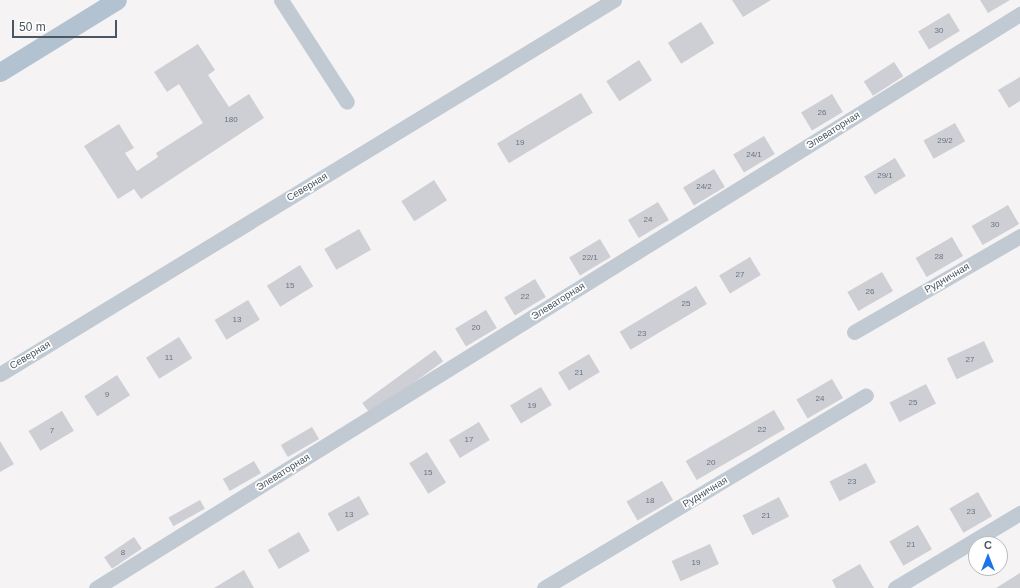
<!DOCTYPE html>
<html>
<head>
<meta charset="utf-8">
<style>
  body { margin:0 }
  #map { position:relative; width:1020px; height:588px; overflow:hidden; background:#f5f3f3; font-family:Arial,sans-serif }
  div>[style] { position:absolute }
  .building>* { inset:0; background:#cdcfd5; transform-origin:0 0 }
  .minor>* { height:15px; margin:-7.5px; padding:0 7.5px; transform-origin:7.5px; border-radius:7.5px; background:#c1cad2 }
  .major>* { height:19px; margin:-9.5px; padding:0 9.5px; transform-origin:9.5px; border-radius:9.5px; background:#b3c2d1 }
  span { translate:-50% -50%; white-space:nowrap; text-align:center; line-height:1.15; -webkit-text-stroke:3.5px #fff; paint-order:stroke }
  .number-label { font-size:8px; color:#6b747e }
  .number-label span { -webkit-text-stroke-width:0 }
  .street-label { font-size:10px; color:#4a5661 }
  .north { position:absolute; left:968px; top:536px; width:40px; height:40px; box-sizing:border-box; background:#fff; border:1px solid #b7bbc0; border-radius:50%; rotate:0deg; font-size:11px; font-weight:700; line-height:16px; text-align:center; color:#4a5661 }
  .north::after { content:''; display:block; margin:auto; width:14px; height:18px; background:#1a73e8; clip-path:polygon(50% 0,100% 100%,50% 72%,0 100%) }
  .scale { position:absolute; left:12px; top:20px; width:105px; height:18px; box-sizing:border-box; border:2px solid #4a5661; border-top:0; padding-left:5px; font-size:12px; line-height:14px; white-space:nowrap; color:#4a5661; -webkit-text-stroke:3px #fff; paint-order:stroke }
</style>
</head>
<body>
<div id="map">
  <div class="building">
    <div style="clip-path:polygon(732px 0,771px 0,743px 17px)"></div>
    <div style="clip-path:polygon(980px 0,1010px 0,988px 13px)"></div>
    <div style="left:949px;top:13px;width:21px;height:36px;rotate:59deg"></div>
    <div style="left:701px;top:22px;width:25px;height:39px;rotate:58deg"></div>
    <div style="clip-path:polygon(198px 44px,215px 70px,208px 75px,229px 107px,249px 94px,264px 118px,141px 199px,134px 189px,118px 199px,84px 146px,119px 124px,134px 148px,125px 153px,137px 171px,158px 157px,156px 153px,203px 123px,179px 84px,167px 92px,154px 72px)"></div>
    <div style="left:639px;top:60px;width:24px;height:39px;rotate:57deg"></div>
    <div style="left:894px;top:62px;width:17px;height:36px;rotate:57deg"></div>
    <div style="clip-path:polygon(1020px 77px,1020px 101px,1009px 108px,998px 90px)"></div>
    <div style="left:581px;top:93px;width:23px;height:98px;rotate:59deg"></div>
    <div style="left:832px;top:94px;width:21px;height:36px;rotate:59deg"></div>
    <div style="left:955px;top:123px;width:21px;height:36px;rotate:61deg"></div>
    <div style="left:764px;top:136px;width:21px;height:36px;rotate:59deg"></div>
    <div style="left:895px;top:158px;width:21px;height:36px;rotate:59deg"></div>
    <div style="left:714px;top:169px;width:21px;height:36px;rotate:59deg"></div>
    <div style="left:434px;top:180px;width:24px;height:39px;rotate:57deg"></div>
    <div style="left:658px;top:202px;width:21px;height:35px;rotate:59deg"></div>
    <div style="left:1008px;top:205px;width:22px;height:42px;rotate:60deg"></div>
    <div style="left:359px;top:229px;width:24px;height:40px;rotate:60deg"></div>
    <div style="left:952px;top:237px;width:22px;height:42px;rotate:60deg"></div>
    <div style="left:600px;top:239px;width:21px;height:36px;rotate:59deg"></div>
    <div style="left:750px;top:257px;width:21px;height:36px;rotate:59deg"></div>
    <div style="left:300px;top:265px;width:25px;height:39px;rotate:58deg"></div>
    <div style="left:882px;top:272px;width:22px;height:40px;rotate:60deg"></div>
    <div style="left:535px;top:279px;width:21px;height:36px;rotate:59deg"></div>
    <div style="left:696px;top:286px;width:21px;height:89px;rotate:59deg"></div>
    <div style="left:248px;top:300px;width:23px;height:39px;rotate:59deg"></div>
    <div style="left:486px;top:310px;width:21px;height:36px;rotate:59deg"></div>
    <div style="left:179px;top:337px;width:25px;height:39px;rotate:58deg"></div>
    <div style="left:984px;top:341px;width:23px;height:41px;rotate:65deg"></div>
    <div style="left:435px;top:350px;width:14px;height:90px;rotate:54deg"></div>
    <div style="left:589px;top:354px;width:21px;height:36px;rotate:59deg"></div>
    <div style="left:117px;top:375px;width:24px;height:39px;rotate:57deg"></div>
    <div style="left:832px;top:379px;width:22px;height:41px;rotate:60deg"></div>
    <div style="left:926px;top:384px;width:22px;height:41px;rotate:63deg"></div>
    <div style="left:541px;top:387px;width:21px;height:36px;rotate:59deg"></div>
    <div style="left:774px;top:410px;width:22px;height:102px;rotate:60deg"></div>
    <div style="left:62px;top:411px;width:23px;height:39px;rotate:59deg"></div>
    <div style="left:479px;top:422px;width:21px;height:35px;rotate:59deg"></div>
    <div style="left:312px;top:427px;width:14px;height:36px;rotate:60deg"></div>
    <div style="clip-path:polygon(0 441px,14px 464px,0 472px)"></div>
    <div style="left:427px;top:452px;width:36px;height:21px;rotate:58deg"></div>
    <div style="left:254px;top:461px;width:14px;height:36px;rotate:60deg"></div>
    <div style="left:866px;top:463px;width:22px;height:41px;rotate:63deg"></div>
    <div style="left:662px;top:481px;width:22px;height:41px;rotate:60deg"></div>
    <div style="left:978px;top:492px;width:28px;height:33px;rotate:60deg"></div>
    <div style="left:359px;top:496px;width:21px;height:36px;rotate:61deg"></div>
    <div style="left:779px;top:497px;width:22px;height:41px;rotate:63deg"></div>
    <div style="left:200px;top:500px;width:10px;height:36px;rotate:61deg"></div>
    <div style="left:918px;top:525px;width:28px;height:33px;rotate:60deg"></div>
    <div style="left:299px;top:532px;width:22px;height:36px;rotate:60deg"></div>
    <div style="left:134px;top:537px;width:14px;height:36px;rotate:56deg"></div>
    <div style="left:710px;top:544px;width:22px;height:42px;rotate:66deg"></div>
    <div style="clip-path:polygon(860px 564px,874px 588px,836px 588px,832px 580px)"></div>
    <div style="clip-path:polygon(244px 570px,254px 588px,214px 588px)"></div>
    <div style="clip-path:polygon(1020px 573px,1020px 588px,996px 588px)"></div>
  </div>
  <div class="minor">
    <div style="left:281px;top:0;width:121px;rotate:57.1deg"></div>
    <div style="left:854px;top:332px;width:192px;rotate:-30deg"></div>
    <div style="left:0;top:374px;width:719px;rotate:-31.35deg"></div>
    <div style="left:96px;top:588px;width:1088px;rotate:-31.85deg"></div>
    <div style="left:544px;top:588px;width:375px;rotate:-30.9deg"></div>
    <div style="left:895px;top:588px;width:146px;rotate:-31deg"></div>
  </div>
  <div class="major">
    <div style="left:0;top:72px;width:137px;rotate:-31.6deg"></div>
  </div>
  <div class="number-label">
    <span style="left:939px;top:31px">30</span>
    <span style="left:822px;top:113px">26</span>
    <span style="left:231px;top:120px">180</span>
    <span style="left:945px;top:141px">29/2</span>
    <span style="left:520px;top:143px">19</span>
    <span style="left:754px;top:155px">24/1</span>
    <span style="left:885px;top:176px">29/1</span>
    <span style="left:704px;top:187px">24/2</span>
    <span style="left:648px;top:220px">24</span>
    <span style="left:995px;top:225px">30</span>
    <span style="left:939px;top:257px">28</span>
    <span style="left:590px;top:258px">22/1</span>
    <span style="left:740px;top:275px">27</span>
    <span style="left:290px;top:286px">15</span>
    <span style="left:870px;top:292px">26</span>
    <span style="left:525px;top:297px">22</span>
    <span style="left:686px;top:304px">25</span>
    <span style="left:237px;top:320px">13</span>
    <span style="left:476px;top:328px">20</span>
    <span style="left:642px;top:334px">23</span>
    <span style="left:169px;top:358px">11</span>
    <span style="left:970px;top:360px">27</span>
    <span style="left:579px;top:373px">21</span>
    <span style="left:107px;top:395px">9</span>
    <span style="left:820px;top:399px">24</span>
    <span style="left:913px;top:403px">25</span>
    <span style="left:532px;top:406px">19</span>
    <span style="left:762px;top:430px">22</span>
    <span style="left:52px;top:431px">7</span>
    <span style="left:469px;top:440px">17</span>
    <span style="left:711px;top:463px">20</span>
    <span style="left:428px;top:473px">15</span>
    <span style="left:852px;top:482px">23</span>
    <span style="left:650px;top:501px">18</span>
    <span style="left:971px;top:512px">23</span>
    <span style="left:349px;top:515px">13</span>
    <span style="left:766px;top:516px">21</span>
    <span style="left:911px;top:545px">21</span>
    <span style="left:123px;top:553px">8</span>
    <span style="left:696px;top:563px">19</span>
  </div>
  <div class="street-label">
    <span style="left:833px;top:130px;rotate:-32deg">Элеваторная</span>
    <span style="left:307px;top:187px;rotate:-31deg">Северная</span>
    <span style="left:947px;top:278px;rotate:-30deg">Рудничная</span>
    <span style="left:558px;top:301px;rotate:-32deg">Элеваторная</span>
    <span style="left:30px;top:355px;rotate:-31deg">Северная</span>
    <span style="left:283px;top:472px;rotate:-32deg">Элеваторная</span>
    <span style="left:705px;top:492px;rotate:-31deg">Рудничная</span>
  </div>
  <div class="north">С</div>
  <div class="scale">50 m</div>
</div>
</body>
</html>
